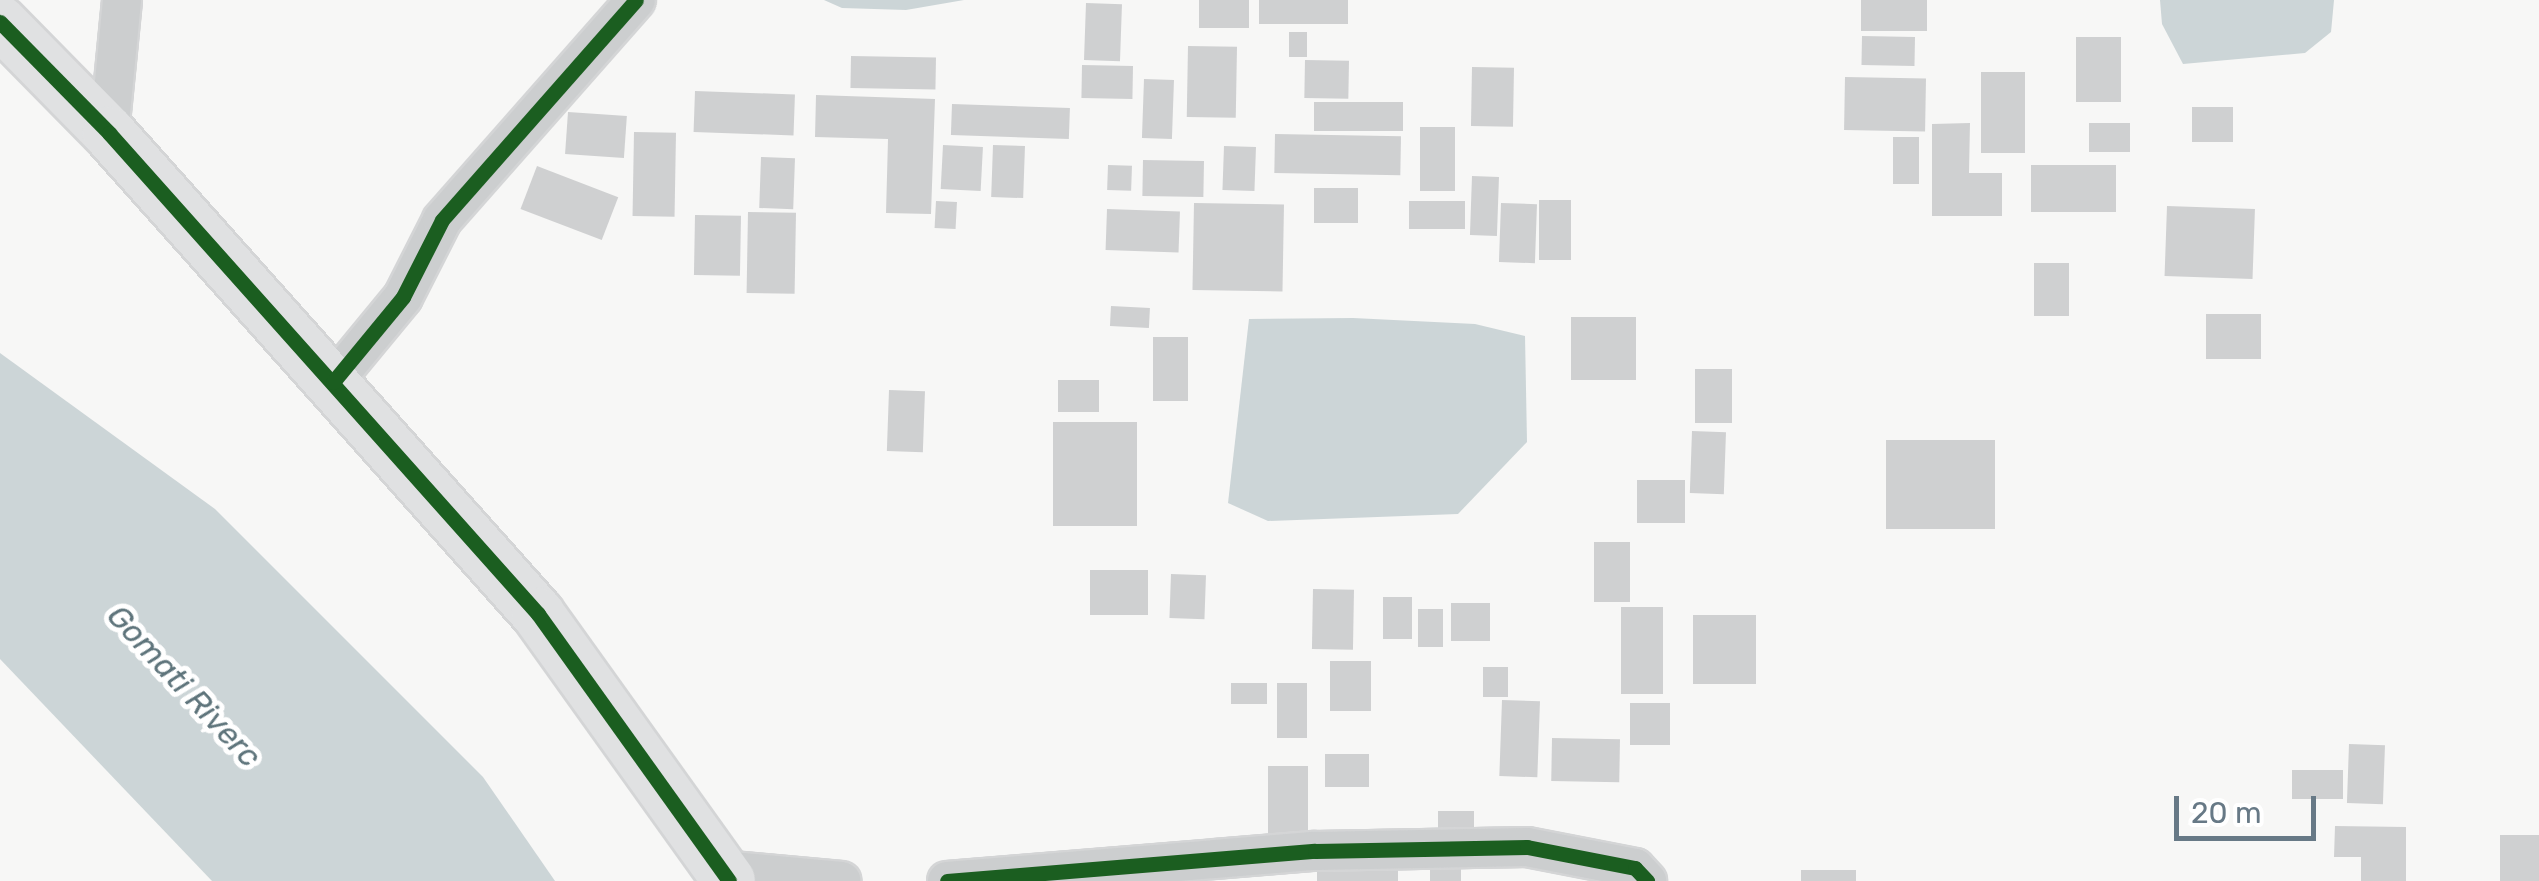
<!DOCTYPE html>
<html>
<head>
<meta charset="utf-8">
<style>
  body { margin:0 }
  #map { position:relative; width:2539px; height:881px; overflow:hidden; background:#f7f7f6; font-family:Rubik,sans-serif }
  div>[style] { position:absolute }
  .water>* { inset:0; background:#ccd5d7 }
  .building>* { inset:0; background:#cfd0d1; transform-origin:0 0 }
  .roads { filter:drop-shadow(2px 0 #d4d5d6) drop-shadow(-2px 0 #d4d5d6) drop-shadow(0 2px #d4d5d6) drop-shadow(0 -2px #d4d5d6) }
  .street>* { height:38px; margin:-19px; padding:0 19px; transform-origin:19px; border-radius:19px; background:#cccecf }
  .secondary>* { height:52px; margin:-26px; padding:0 26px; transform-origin:26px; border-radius:26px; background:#e0e1e2 }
  .cycleway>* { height:15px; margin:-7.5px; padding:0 7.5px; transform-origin:7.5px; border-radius:7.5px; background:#1b5e20 }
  span { translate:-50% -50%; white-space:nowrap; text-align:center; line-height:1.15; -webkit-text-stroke:10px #fff; paint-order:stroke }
  .water-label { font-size:32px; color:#5e747b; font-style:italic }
  .scale { position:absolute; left:2174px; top:796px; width:142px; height:45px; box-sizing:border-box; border:5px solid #677986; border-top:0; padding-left:12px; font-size:30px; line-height:35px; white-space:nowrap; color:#677986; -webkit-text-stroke:8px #fff; paint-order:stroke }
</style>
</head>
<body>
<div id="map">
  <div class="water">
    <div style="clip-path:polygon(824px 0,964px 0,906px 10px,842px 8px)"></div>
    <div style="clip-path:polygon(2160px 0,2334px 0,2331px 32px,2305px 53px,2183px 64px,2162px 24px)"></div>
    <div style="clip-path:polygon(1353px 318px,1475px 324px,1525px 336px,1527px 442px,1458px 514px,1268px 521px,1228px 503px,1249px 319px)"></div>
    <div style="clip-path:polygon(0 353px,215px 509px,483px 777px,555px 881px,212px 881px,0 659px)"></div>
  </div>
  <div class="building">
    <div style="left:1199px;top:0;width:50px;height:28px"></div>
    <div style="left:1259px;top:0;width:89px;height:24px"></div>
    <div style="left:1861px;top:0;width:66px;height:31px"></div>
    <div style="left:1086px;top:3px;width:36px;height:57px;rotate:2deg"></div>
    <div style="left:1289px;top:32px;width:18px;height:25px"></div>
    <div style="left:1862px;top:36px;width:53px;height:29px;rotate:1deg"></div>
    <div style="left:2076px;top:37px;width:45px;height:65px"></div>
    <div style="left:1188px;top:46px;width:49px;height:71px;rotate:1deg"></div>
    <div style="left:851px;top:56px;width:85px;height:32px;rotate:1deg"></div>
    <div style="left:1305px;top:60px;width:44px;height:38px;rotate:1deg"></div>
    <div style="left:1082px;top:65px;width:51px;height:33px;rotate:1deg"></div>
    <div style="left:1472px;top:67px;width:42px;height:59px;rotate:1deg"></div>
    <div style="left:1981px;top:72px;width:44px;height:81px"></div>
    <div style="left:1845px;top:77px;width:81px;height:53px;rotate:1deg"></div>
    <div style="left:1144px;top:79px;width:30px;height:59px;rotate:2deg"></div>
    <div style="left:695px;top:91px;width:100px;height:41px;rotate:2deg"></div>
    <div style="clip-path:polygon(816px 95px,935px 99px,931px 214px,886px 213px,888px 139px,815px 137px)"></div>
    <div style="left:1314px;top:102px;width:89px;height:29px"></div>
    <div style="left:952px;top:104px;width:118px;height:31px;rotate:2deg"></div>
    <div style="left:2192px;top:107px;width:41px;height:35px"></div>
    <div style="left:568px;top:112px;width:59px;height:42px;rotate:4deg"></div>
    <div style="clip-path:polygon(1970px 123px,1969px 173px,2002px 173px,2002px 216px,1932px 216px,1932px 124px)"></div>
    <div style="left:2089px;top:123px;width:41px;height:29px"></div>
    <div style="left:1420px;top:127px;width:35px;height:64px"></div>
    <div style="left:634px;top:132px;width:42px;height:84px;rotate:1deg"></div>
    <div style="left:1275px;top:134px;width:126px;height:39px;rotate:1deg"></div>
    <div style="left:1893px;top:137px;width:26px;height:47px"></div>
    <div style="left:943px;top:145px;width:40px;height:44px;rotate:3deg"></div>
    <div style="left:993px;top:145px;width:32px;height:52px;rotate:2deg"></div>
    <div style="left:1224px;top:146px;width:32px;height:44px;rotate:2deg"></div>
    <div style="left:761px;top:157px;width:34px;height:51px;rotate:2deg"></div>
    <div style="left:1143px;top:160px;width:61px;height:36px;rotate:1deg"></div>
    <div style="left:1108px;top:165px;width:24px;height:25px;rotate:2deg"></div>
    <div style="left:2031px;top:165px;width:85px;height:47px"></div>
    <div style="left:537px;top:166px;width:87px;height:46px;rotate:21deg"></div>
    <div style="left:1472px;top:176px;width:27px;height:59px;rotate:2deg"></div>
    <div style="left:1314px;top:188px;width:44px;height:35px"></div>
    <div style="left:1539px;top:200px;width:32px;height:60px"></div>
    <div style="left:936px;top:201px;width:21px;height:27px;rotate:3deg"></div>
    <div style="left:1409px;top:201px;width:56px;height:28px"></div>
    <div style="left:1194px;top:203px;width:90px;height:87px;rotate:1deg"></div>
    <div style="left:1501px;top:203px;width:36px;height:59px;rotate:2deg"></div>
    <div style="left:2167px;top:206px;width:88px;height:70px;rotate:2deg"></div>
    <div style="left:1107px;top:209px;width:73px;height:41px;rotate:2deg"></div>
    <div style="left:748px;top:212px;width:48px;height:81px;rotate:1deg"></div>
    <div style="left:695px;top:215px;width:46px;height:60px;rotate:1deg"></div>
    <div style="left:2034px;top:263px;width:35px;height:53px"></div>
    <div style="left:1111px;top:306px;width:39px;height:20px;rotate:3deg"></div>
    <div style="left:2206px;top:314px;width:55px;height:45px"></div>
    <div style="left:1571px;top:317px;width:65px;height:63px"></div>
    <div style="left:1153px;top:337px;width:35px;height:64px"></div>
    <div style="left:1695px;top:369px;width:37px;height:54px"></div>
    <div style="left:1058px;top:380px;width:41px;height:32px"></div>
    <div style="left:889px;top:390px;width:36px;height:61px;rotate:2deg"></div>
    <div style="left:1053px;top:422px;width:84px;height:104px"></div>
    <div style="left:1692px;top:431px;width:34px;height:62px;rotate:2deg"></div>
    <div style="left:1886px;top:440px;width:109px;height:89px"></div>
    <div style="left:1637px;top:480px;width:48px;height:43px"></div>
    <div style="left:1594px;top:542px;width:36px;height:60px"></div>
    <div style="left:1090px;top:570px;width:58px;height:45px"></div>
    <div style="left:1171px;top:574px;width:35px;height:44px;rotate:2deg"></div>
    <div style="left:1313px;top:589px;width:41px;height:60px;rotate:1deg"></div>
    <div style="left:1383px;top:597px;width:29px;height:42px"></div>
    <div style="left:1451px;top:603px;width:39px;height:38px"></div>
    <div style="left:1621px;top:607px;width:42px;height:87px"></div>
    <div style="left:1418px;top:609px;width:25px;height:38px"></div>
    <div style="left:1693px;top:615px;width:63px;height:69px"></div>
    <div style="left:1330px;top:661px;width:41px;height:50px"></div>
    <div style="left:1483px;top:667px;width:25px;height:30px"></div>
    <div style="left:1231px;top:683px;width:36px;height:21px"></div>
    <div style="left:1277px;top:683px;width:30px;height:55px"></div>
    <div style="left:1502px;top:700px;width:38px;height:76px;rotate:2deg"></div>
    <div style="left:1630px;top:703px;width:40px;height:42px"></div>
    <div style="left:1552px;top:738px;width:68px;height:43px;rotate:1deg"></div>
    <div style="left:2349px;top:744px;width:36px;height:59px;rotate:2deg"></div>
    <div style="left:1325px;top:754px;width:44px;height:33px"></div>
    <div style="left:1268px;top:766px;width:40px;height:71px"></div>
    <div style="left:2292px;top:770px;width:51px;height:29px"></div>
    <div style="left:1438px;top:811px;width:36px;height:26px"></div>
    <div style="clip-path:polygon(2335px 826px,2406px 827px,2406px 881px,2361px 881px,2361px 857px,2334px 857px)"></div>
    <div style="left:2539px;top:835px;width:46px;height:39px;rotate:90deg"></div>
    <div style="left:1317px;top:858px;width:81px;height:23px"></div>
    <div style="left:1430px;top:866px;width:31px;height:15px"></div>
    <div style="left:1801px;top:870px;width:55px;height:11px"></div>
  </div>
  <div class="roads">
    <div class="street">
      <div style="left:109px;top:133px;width:134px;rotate:-84.4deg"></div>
      <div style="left:333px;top:382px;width:110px;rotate:-50.5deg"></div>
      <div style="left:403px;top:297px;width:86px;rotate:-63.1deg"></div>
      <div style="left:442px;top:220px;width:293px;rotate:-48.6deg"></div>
      <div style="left:721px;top:870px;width:121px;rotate:5.2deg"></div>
      <div style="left:947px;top:881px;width:369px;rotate:-4.7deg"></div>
      <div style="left:1315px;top:851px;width:212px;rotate:-1.1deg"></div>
      <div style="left:1527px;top:847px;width:110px;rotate:11deg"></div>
      <div style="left:1635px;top:868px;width:18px;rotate:47deg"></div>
    </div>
    <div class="secondary">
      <div style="left:0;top:22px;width:156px;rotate:45.5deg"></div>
      <div style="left:109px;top:133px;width:645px;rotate:48.27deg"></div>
      <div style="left:538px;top:614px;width:328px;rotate:54.4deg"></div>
    </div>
  </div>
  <div class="cycleway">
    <div style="left:0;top:22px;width:156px;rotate:45.5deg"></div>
    <div style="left:109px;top:133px;width:645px;rotate:48.27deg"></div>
    <div style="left:538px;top:614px;width:328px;rotate:54.4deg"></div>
    <div style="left:333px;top:382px;width:110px;rotate:-50.5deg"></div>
    <div style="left:403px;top:297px;width:86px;rotate:-63.1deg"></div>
    <div style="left:442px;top:220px;width:293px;rotate:-48.6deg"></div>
    <div style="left:947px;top:881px;width:369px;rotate:-4.7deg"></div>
    <div style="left:1315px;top:851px;width:212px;rotate:-1.1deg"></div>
    <div style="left:1527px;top:847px;width:110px;rotate:11deg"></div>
    <div style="left:1635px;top:868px;width:18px;rotate:47deg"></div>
  </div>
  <div class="water-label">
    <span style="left:184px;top:686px;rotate:47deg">Gomati Riverc</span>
  </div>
  <div class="scale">20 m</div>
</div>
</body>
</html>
